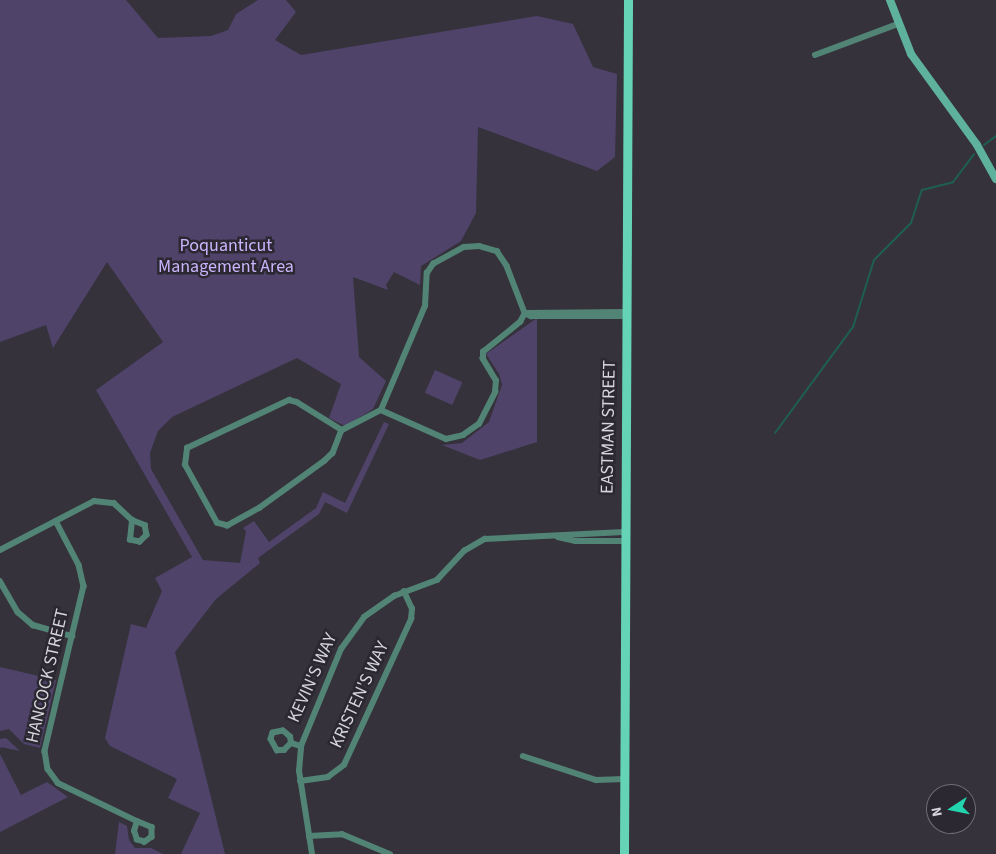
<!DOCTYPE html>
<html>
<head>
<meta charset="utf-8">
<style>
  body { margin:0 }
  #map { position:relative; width:996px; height:854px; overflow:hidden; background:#35323b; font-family:"Source Sans 3",sans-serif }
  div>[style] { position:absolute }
  .green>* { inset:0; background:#4f436a; transform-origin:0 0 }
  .stream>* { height:2px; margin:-1px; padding:0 1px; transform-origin:1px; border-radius:1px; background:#1e604f }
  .street>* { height:5.5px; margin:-2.75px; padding:0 2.75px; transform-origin:2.75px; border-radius:2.75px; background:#528475 }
  .secondary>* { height:8px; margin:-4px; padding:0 4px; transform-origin:4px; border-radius:4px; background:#5eb19a }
  .primary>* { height:9px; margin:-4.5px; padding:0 4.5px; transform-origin:4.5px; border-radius:4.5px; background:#65d4b6 }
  span { translate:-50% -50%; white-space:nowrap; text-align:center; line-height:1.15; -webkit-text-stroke:5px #2b2831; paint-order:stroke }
  .park-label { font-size:18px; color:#cab5fd }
  .street-label { font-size:18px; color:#d6d5db }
  .north { position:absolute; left:926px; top:784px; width:50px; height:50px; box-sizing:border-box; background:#2b2831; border:1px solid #6f6d75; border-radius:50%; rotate:259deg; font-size:14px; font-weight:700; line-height:20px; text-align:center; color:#d6d5db }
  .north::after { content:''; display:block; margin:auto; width:18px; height:22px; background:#23d5af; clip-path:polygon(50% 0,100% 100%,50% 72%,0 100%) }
</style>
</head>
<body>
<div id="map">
  <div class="green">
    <div style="clip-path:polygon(0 0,126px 0,158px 38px,211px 36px,228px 30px,236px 14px,258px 0,286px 0,296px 12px,275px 40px,301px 55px,537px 16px,573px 24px,593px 67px,617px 74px,615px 157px,597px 171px,478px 127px,476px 213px,461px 241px,421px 266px,420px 285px,394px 272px,386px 285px,388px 290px,353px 277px,359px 357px,386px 381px,373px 409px,345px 426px,329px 418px,341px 384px,297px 358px,172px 417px,158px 431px,150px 453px,151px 469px,203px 560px,240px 563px,246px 531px,243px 528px,254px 521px,269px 542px,316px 508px,323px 492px,345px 503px,384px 422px,389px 424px,347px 513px,325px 502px,319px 514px,258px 558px,260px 563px,216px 599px,175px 652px,225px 854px,181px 854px,200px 813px,168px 798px,177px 779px,110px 746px,105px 738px,131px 624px,146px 628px,162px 591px,155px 578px,192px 557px,96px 390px,163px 342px,107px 262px,53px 348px,46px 325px,0 342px)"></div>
    <div style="clip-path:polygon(537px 318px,537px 442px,480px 460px,442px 445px,462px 443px,489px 422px,502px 385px,499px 374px,486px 354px)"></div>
    <div style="left:435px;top:370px;width:30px;height:25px;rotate:24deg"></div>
    <div style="clip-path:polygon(0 667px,56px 680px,40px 748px,24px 744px,9px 729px,0 731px)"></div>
    <div style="clip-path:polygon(6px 738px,20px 751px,1px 747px,0 749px,0 739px)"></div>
    <div style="clip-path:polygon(0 754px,21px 795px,47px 782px,68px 797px,0 832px)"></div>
    <div style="clip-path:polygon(119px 822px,127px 826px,129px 840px,135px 848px,151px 848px,163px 854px,115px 854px)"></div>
  </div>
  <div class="stream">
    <div style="left:984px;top:145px;width:15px;rotate:-37deg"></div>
    <div style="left:775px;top:433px;width:132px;rotate:-53.7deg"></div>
    <div style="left:853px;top:327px;width:70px;rotate:-72.6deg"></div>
    <div style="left:874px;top:260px;width:52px;rotate:-45deg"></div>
    <div style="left:911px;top:223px;width:35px;rotate:-72deg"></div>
    <div style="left:922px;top:190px;width:32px;rotate:-14deg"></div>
    <div style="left:953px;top:182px;width:35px;rotate:-53deg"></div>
  </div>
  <div class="street">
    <div style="left:815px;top:55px;width:89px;rotate:-20.5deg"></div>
    <div style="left:525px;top:313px;width:102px;rotate:-0.6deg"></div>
    <div style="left:381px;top:410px;width:113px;rotate:-67.1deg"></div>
    <div style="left:425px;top:306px;width:33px;rotate:-87deg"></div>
    <div style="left:427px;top:273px;width:11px;rotate:-56deg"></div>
    <div style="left:433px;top:264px;width:35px;rotate:-29deg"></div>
    <div style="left:464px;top:247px;width:15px;rotate:-4deg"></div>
    <div style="left:479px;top:246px;width:19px;rotate:16deg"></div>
    <div style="left:497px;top:251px;width:18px;rotate:56deg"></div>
    <div style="left:507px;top:266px;width:50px;rotate:69deg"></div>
    <div style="left:525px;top:313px;width:7px;rotate:27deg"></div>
    <div style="left:531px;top:316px;width:96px"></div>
    <div style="left:381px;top:410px;width:71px;rotate:24deg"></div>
    <div style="left:446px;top:439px;width:17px;rotate:-13deg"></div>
    <div style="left:463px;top:435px;width:19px;rotate:-35deg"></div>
    <div style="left:479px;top:424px;width:36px;rotate:-63deg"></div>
    <div style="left:495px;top:392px;width:11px;rotate:-85deg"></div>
    <div style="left:496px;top:381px;width:26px;rotate:-121deg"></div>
    <div style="left:483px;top:359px;width:7px;rotate:-90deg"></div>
    <div style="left:483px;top:352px;width:48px;rotate:-39deg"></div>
    <div style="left:520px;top:322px;width:10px;rotate:-61deg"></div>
    <div style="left:342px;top:430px;width:25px;rotate:111deg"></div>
    <div style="left:333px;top:453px;width:11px;rotate:135deg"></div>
    <div style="left:325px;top:461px;width:80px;rotate:144.1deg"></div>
    <div style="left:260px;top:508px;width:37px;rotate:151deg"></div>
    <div style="left:228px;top:526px;width:11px;rotate:-165deg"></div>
    <div style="left:217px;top:523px;width:66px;rotate:-118.9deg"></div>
    <div style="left:185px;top:465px;width:17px;rotate:-83deg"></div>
    <div style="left:187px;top:448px;width:113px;rotate:-25.2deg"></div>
    <div style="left:289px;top:400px;width:8px;rotate:14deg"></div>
    <div style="left:297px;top:402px;width:53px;rotate:31.9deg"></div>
    <div style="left:342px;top:430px;width:44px;rotate:-27.1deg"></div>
    <div style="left:56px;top:521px;width:50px;rotate:62.4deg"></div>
    <div style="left:79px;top:565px;width:22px;rotate:77deg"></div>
    <div style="left:84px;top:586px;width:170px;rotate:103.3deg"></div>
    <div style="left:45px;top:751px;width:18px;rotate:81deg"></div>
    <div style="left:48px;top:769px;width:17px;rotate:54deg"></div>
    <div style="left:58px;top:783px;width:88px;rotate:25.7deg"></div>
    <div style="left:137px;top:821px;width:16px;rotate:22deg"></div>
    <div style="left:152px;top:827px;width:10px;rotate:90deg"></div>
    <div style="left:152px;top:837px;width:9px;rotate:144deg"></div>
    <div style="left:145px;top:842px;width:8px;rotate:-166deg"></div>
    <div style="left:137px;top:840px;width:9px;rotate:-108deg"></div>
    <div style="left:134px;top:831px;width:10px;rotate:-73deg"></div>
    <div style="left:558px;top:537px;width:17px;rotate:13deg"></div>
    <div style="left:575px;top:541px;width:49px"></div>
    <div style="left:0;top:550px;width:106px;rotate:-27.5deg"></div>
    <div style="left:94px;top:501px;width:20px;rotate:6deg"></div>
    <div style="left:114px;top:503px;width:25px;rotate:43deg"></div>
    <div style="left:132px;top:520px;width:14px;rotate:21deg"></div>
    <div style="left:145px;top:525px;width:10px;rotate:79deg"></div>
    <div style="left:147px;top:535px;width:10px;rotate:135deg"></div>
    <div style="left:140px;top:542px;width:10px;rotate:-169deg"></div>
    <div style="left:130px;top:540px;width:20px;rotate:-84deg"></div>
    <div style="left:0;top:581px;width:36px;rotate:60deg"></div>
    <div style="left:18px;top:612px;width:20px;rotate:41deg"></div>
    <div style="left:33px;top:625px;width:41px;rotate:15.8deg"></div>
    <div style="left:291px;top:743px;width:6px;rotate:-99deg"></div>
    <div style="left:290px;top:737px;width:9px;rotate:-139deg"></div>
    <div style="left:283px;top:731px;width:10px;rotate:169deg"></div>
    <div style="left:273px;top:733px;width:6px;rotate:108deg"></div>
    <div style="left:271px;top:739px;width:13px;rotate:61deg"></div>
    <div style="left:277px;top:750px;width:7px"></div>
    <div style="left:284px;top:750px;width:10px;rotate:-45deg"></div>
    <div style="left:291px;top:743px;width:10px;rotate:17deg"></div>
    <div style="left:523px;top:756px;width:77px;rotate:18.2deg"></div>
    <div style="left:596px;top:780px;width:28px;rotate:-2deg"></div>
    <div style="left:300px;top:781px;width:28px;rotate:-8deg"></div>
    <div style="left:328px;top:777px;width:20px;rotate:-37deg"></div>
    <div style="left:344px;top:765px;width:161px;rotate:-65.3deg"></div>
    <div style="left:411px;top:619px;width:10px;rotate:-84deg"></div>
    <div style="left:412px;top:609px;width:19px;rotate:-115deg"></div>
    <div style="left:309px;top:836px;width:33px;rotate:-3deg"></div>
    <div style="left:342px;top:834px;width:52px;rotate:22.6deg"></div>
    <div style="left:312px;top:854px;width:84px;rotate:-98.9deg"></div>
    <div style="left:299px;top:771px;width:25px;rotate:-85deg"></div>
    <div style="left:301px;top:746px;width:105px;rotate:-67.6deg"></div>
    <div style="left:341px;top:649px;width:39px;rotate:-54deg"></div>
    <div style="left:364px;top:617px;width:37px;rotate:-35deg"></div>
    <div style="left:394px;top:596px;width:46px;rotate:-20.4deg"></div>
    <div style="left:437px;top:580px;width:40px;rotate:-47deg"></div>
    <div style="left:464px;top:551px;width:24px;rotate:-30deg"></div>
    <div style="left:485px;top:539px;width:139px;rotate:-2.9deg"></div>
  </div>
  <div class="secondary">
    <div style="left:890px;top:0;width:58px;rotate:68.7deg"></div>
    <div style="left:911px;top:54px;width:112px;rotate:54deg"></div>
    <div style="left:977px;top:145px;width:39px;rotate:61deg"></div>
  </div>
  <div class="primary">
    <div style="left:624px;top:854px;width:854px;rotate:-89.73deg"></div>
  </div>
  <div class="park-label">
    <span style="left:226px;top:257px">Poquanticut<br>Management Area</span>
  </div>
  <div class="street-label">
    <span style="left:609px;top:427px;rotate:-89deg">EASTMAN STREET</span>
    <span style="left:48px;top:676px;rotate:-77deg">HANCOCK STREET</span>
    <span style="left:313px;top:678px;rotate:-66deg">KEVIN'S WAY</span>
    <span style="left:360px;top:695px;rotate:-65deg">KRISTEN'S WAY</span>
  </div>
  <div class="north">N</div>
</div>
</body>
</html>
